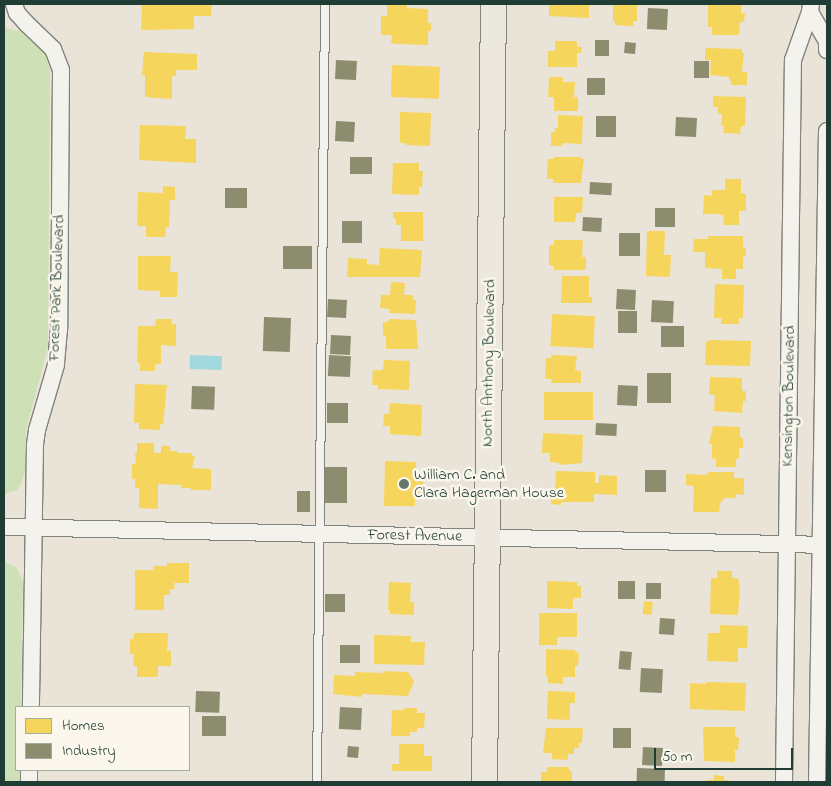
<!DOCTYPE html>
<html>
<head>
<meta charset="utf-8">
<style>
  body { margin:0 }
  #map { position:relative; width:831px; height:786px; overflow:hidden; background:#eae3d8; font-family:"Indie Flower",sans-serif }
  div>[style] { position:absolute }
  .green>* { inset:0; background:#cee0b5 }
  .water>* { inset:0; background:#a3d9de; transform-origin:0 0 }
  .homes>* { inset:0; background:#f6d55c; transform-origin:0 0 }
  .industry>* { inset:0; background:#8c8c6e; transform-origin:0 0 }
  .roads { filter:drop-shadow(1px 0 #80827c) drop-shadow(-1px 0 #80827c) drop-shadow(0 1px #80827c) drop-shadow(0 -1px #80827c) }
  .lane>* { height:8px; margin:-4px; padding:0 4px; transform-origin:4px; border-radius:4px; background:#f4f2ed }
  .street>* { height:16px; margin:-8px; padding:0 8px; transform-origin:8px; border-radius:8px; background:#f4f2ed }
  .primary>* { height:25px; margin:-12.5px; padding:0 12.5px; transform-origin:12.5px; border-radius:12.5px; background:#ede8de }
  .dots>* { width:14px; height:14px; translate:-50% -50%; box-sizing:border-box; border:2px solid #fbf7ec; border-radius:50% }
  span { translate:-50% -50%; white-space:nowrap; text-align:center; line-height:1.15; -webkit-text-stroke:5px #fbf7ec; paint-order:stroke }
  .street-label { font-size:16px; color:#1f3d34 }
  .poi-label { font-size:16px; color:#1f3d34 }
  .left { translate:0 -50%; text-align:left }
  .frame { position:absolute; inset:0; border:5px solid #1f3d34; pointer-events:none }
  .legend { position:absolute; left:15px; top:706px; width:175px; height:65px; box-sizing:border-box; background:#fbf7ec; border:1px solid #a3ada2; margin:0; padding:6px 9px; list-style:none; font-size:15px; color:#1f3d34 }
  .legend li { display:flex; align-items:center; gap:10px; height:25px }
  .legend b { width:25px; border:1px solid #a3ada2 }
  .scale { position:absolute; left:654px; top:748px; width:139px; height:22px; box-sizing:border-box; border:2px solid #1f3d34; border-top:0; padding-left:6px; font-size:15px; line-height:18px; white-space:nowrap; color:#1f3d34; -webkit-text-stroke:4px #fbf7ec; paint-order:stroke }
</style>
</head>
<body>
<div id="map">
  <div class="green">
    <div style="clip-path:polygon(4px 28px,27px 33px,44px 49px,50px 70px,48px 348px,26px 430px,25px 470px,22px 482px,17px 490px,4px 494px)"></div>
    <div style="clip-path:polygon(4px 562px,16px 567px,23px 581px,21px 707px,16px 707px,16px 770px,20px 770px,20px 782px,4px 782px)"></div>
  </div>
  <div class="water">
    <div style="left:190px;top:355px;width:32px;height:14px;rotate:2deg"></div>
  </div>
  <div class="homes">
    <div style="clip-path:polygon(142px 4px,212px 4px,211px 16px,194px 16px,194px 29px,141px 30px)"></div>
    <div style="clip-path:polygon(387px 4px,407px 5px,407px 8px,428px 9px,428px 23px,431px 23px,431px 31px,428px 31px,428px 45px,397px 44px,391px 43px,392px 35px,381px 35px,381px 16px,387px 16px)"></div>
    <div style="clip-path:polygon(549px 4px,589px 4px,589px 18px,549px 16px)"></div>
    <div style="clip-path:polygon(613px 4px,637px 4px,637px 21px,633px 21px,633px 26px,615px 25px,615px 21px,613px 21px)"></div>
    <div style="clip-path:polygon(708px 4px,741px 4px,741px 13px,745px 13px,744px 22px,740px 22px,739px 35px,712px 35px,712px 27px,708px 27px)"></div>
    <div style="clip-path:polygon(555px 41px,577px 41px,577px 47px,582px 47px,581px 53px,577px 53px,577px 67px,548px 67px,548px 51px,555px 51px)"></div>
    <div style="clip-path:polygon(708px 48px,742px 49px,742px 53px,744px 53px,742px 72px,747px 72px,747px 85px,732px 85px,729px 77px,710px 75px,711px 60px,705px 60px,705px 49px)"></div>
    <div style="clip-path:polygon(144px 52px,197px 54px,197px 70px,176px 70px,176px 76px,172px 76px,172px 99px,145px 97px,145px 75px,142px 75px)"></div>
    <div style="left:392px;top:65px;width:48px;height:32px;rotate:2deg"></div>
    <div style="clip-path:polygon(549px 77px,563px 77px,563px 82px,575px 82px,574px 97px,578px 97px,578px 111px,554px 111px,554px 97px,548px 97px)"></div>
    <div style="clip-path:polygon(713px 96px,746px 97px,745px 126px,741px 126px,740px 134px,723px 133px,724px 126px,721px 126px,722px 114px,718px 113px,718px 107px,713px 107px)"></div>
    <div style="clip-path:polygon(400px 112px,431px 113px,430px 146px,406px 145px,406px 143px,400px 143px)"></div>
    <div style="clip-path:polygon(558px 115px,583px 116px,582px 144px,563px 143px,562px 146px,551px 146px,551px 132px,555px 132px,555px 128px,558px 128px)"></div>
    <div style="clip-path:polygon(140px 125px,186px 126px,185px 139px,196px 139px,196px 163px,139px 160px)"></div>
    <div style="clip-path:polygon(554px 157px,581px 157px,581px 159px,584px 159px,581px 183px,553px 183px,553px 179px,547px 179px,548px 159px,554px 159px)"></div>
    <div style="clip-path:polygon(393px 163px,419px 163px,419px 171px,423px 171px,422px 187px,419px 187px,419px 195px,392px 194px)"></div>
    <div style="clip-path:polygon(725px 179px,741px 179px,741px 193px,746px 194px,746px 211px,739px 211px,739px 225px,723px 225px,724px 216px,719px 214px,703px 214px,704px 195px,712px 196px,712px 190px,725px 190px)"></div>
    <div style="clip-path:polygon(163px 186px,175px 187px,175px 200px,170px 200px,169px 227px,166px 227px,165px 237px,146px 237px,146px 226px,137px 226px,138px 192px,163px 193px)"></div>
    <div style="clip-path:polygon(554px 197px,583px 197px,582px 213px,576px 213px,575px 222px,554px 222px)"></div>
    <div style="clip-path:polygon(393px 212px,423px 212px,423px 241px,401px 241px,401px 225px,396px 225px,396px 218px,393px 219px)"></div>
    <div style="clip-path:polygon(647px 231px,665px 231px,664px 255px,671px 255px,670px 277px,646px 276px)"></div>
    <div style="clip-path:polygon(708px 236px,743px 236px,743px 248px,746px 248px,746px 256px,743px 256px,743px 269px,736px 269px,736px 279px,722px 279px,722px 269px,705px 268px,705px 253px,707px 252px,693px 252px,694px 239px,708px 239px)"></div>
    <div style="clip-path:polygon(554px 240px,583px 240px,582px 257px,586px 257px,586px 269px,581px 270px,554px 270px,554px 266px,549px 265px,549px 245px,554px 245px)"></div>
    <div style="clip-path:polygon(380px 248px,422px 250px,420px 277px,347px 277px,348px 258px,367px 259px,367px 264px,379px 265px)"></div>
    <div style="clip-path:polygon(138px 256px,171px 256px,170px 272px,178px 272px,177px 297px,160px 297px,160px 291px,138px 290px)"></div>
    <div style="clip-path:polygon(562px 276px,589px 276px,589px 297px,592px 297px,592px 303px,561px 303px)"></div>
    <div style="clip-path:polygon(391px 282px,405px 283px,404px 295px,413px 295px,413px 300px,416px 300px,415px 314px,390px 313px,390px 309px,380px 308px,381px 295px,390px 295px)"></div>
    <div style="clip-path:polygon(715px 284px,744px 285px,743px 318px,739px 318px,739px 324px,721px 324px,721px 318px,714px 318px)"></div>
    <div style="left:552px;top:314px;width:43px;height:32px;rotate:3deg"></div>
    <div style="clip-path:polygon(156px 319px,172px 319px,171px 324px,176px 324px,176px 346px,161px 345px,161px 364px,155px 364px,155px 371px,140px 371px,140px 363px,137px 363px,138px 326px,155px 326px)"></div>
    <div style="clip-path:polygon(389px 319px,416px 320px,418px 349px,386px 349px,386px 336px,383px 336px,383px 322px,388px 322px)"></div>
    <div style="clip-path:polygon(711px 340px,751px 341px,750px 366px,705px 365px,706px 342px)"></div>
    <div style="clip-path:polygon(552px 355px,577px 356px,575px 370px,581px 371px,581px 383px,551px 383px,552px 379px,545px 379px,546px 358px,551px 358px)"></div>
    <div style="clip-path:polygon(384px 360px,410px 361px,409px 390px,378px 389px,378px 385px,372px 385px,373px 370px,383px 370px)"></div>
    <div style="clip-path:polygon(710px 377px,742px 378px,742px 391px,746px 391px,746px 401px,743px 401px,742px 413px,714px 411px,715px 395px,709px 395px)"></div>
    <div style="clip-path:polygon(135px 384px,167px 385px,163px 425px,160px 424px,160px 430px,139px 429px,139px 423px,134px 423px)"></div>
    <div style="left:544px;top:392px;width:49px;height:28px"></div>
    <div style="clip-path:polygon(390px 403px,422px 405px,421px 436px,390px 434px,390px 426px,383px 426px,384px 414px,389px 414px)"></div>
    <div style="clip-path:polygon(713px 426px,740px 427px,740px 438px,743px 438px,743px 448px,739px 448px,739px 459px,736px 459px,736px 467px,716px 467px,716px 458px,712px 459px,712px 444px,709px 444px)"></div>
    <div style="clip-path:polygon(543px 433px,583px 435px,582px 463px,559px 465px,559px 463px,550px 462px,550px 453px,542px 453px)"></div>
    <div style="clip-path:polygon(137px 443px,154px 443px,154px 453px,161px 453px,161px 446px,170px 446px,170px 451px,177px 451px,177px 453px,192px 453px,192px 456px,195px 456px,192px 468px,211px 469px,211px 490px,191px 490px,191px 488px,181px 488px,181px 485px,158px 484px,158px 509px,139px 508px,139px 488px,135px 488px,135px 479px,132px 479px,132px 464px,136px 464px,135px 453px,137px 453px)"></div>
    <div style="clip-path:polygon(385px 461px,416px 462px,416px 473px,424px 473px,423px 495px,415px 495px,415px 506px,384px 506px)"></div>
    <div style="clip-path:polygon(556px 471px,595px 472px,595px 483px,599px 483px,599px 475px,617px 476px,617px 495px,594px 494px,594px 502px,561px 502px,561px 505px,551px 504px,551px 494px,555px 494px)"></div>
    <div style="clip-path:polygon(708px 472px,734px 472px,734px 478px,744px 478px,744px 495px,736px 494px,735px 498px,725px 498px,720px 503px,719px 512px,693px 512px,694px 486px,686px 485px,686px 474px,707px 475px)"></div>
    <div style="clip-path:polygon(167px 563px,189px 563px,189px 583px,174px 583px,175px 589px,170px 589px,170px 595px,164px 595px,164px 610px,135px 610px,135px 570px,153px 570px,153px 566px,167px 566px)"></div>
    <div style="clip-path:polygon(717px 571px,732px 571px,732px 578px,738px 578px,740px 589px,738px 615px,710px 614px,711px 578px,717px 578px)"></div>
    <div style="clip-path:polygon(547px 581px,577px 582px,577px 586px,581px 586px,581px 598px,573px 598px,573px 609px,547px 608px)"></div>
    <div style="clip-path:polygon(389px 582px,411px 583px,410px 602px,414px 602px,414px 615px,390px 614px,390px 610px,388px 610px)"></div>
    <div style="left:644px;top:601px;width:9px;height:13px;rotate:6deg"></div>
    <div style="clip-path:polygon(539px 613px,577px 613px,577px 637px,557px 637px,557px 645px,539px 645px)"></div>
    <div style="clip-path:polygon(720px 625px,748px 626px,747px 648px,738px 648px,738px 662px,707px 661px,708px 633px,720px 633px)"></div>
    <div style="clip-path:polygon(134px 633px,168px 633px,167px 651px,171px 651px,171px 666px,158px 666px,158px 677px,137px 677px,137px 666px,133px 666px,134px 654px,130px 654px,130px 639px,134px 639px)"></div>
    <div style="clip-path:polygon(374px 635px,411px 636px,411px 642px,425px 642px,424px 665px,374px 664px)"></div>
    <div style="clip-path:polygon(546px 649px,575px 650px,575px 652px,579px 653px,578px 666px,575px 666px,575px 677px,563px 677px,563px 684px,548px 683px,548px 677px,546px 676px)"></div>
    <div style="clip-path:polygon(383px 671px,408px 672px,414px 681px,408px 696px,362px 694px,362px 697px,333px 694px,334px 675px,355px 676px,355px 672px,383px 673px)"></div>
    <div style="clip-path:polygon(706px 682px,746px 683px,745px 711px,690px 709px,690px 683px,706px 684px)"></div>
    <div style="clip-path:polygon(548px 691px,575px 692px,575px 703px,570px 703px,570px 720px,547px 719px)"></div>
    <div style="clip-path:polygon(404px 708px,417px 708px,417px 713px,425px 713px,424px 728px,417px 728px,417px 732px,410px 732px,410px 736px,391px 736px,392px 710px,404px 710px)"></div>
    <div style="clip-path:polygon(703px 727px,735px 727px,735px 737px,739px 737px,738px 750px,735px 750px,735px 762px,704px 761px)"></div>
    <div style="clip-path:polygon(546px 728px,583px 728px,582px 743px,579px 743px,579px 748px,574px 748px,574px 754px,568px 754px,568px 760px,552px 759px,552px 753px,543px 753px)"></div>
    <div style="clip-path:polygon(399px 744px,424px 744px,424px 756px,432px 756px,432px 771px,392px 771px,392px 764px,399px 764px)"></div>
    <div style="clip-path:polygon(547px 767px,569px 767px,569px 771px,572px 771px,572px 781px,541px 782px,541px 772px,547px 772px)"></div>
    <div style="clip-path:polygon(714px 775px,724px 776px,724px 780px,738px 782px,706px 782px,706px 780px,714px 780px)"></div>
  </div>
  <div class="industry">
    <div style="left:648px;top:8px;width:20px;height:21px;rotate:3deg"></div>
    <div style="left:595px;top:40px;width:14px;height:16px"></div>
    <div style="left:625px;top:42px;width:11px;height:11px;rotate:5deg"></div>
    <div style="left:336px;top:60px;width:21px;height:19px;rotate:3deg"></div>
    <div style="left:694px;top:61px;width:15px;height:17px"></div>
    <div style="left:587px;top:78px;width:18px;height:17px"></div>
    <div style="left:596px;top:116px;width:20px;height:21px"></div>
    <div style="left:676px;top:117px;width:21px;height:19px;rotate:3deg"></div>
    <div style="left:336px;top:121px;width:19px;height:20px;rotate:3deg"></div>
    <div style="left:350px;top:157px;width:22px;height:17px"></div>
    <div style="left:590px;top:182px;width:22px;height:12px;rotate:3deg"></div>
    <div style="left:225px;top:188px;width:22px;height:20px"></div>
    <div style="left:675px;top:208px;width:19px;height:20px;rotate:90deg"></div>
    <div style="left:583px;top:217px;width:19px;height:14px;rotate:3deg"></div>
    <div style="left:342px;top:221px;width:20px;height:22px"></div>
    <div style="left:619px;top:233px;width:21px;height:23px"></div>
    <div style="left:283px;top:246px;width:29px;height:23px"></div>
    <div style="left:617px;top:289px;width:19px;height:20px;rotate:3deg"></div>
    <div style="left:328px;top:299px;width:19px;height:18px;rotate:3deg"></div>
    <div style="left:652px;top:300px;width:22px;height:22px;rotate:3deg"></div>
    <div style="left:618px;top:311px;width:19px;height:22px"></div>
    <div style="left:264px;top:317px;width:27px;height:34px;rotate:2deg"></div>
    <div style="left:661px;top:326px;width:23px;height:21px"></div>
    <div style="left:331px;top:335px;width:20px;height:19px;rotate:3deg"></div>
    <div style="left:329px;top:355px;width:22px;height:21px;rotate:3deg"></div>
    <div style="left:647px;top:373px;width:24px;height:30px"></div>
    <div style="left:618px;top:385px;width:20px;height:20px;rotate:3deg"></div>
    <div style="left:192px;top:386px;width:23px;height:23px;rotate:2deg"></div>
    <div style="left:327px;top:403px;width:21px;height:20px"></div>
    <div style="left:596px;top:423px;width:21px;height:12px;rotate:3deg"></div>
    <div style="left:322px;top:467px;width:25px;height:36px"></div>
    <div style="left:645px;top:470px;width:21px;height:22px"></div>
    <div style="left:297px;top:491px;width:13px;height:21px"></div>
    <div style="left:618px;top:581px;width:17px;height:18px"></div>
    <div style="left:646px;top:583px;width:15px;height:16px"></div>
    <div style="left:325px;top:594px;width:20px;height:18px"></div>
    <div style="left:660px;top:618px;width:15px;height:16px;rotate:4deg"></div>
    <div style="left:340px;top:645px;width:20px;height:18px"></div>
    <div style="left:620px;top:651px;width:12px;height:18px;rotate:5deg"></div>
    <div style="left:641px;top:668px;width:22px;height:24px;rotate:3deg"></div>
    <div style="left:196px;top:691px;width:24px;height:21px;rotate:2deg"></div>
    <div style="left:340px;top:707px;width:22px;height:22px;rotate:3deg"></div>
    <div style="left:202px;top:716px;width:24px;height:20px"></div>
    <div style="left:613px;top:728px;width:18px;height:20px"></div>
    <div style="left:348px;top:746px;width:11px;height:11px;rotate:5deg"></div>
    <div style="left:643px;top:747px;width:20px;height:18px;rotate:3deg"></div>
    <div style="left:637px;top:768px;width:28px;height:14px;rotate:2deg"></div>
  </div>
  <div class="roads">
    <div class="lane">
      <div style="left:317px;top:782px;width:778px;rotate:-89.41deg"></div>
    </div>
    <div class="street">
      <div style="left:14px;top:4px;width:9px;rotate:72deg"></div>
      <div style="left:17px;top:13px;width:15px;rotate:48deg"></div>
      <div style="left:27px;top:24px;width:36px;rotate:44deg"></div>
      <div style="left:53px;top:49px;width:22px;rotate:69deg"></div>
      <div style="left:61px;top:70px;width:259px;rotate:90.4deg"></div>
      <div style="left:59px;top:329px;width:36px;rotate:95deg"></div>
      <div style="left:56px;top:365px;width:68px;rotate:106.3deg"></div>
      <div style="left:37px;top:430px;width:15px;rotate:98deg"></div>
      <div style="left:35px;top:445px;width:262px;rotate:90.9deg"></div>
      <div style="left:810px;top:12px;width:34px;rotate:60deg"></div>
      <div style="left:827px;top:42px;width:8px;rotate:90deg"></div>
      <div style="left:4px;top:527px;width:823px;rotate:1.25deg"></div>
      <div style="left:29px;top:782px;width:12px;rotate:-90deg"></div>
      <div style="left:784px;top:782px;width:722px;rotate:-89.29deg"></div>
      <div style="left:793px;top:60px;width:51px;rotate:-70.5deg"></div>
      <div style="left:810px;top:12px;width:8px;rotate:-83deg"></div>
      <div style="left:817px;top:782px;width:651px;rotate:-89.12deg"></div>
    </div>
    <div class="primary">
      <div style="left:484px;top:782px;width:778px;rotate:-89.34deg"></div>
    </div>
  </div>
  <div class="dots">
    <div style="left:404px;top:484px;background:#66776d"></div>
  </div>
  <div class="street-label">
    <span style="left:57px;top:288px;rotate:-88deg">Forest Park Boulevard</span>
    <span style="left:489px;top:363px;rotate:-89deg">North Anthony Boulevard</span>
    <span style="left:789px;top:396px;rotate:-89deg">Kensington Boulevard</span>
    <span style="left:415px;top:536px;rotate:1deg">Forest Avenue</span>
  </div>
  <div class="poi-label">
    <span class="left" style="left:414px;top:484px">William C. and<br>Clara Hagerman House</span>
  </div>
  <div class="frame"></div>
  <ul class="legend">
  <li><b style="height:14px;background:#f6d55c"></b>Homes</li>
  <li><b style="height:14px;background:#8c8c6e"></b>Industry</li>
  </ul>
  <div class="scale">50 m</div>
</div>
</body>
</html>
